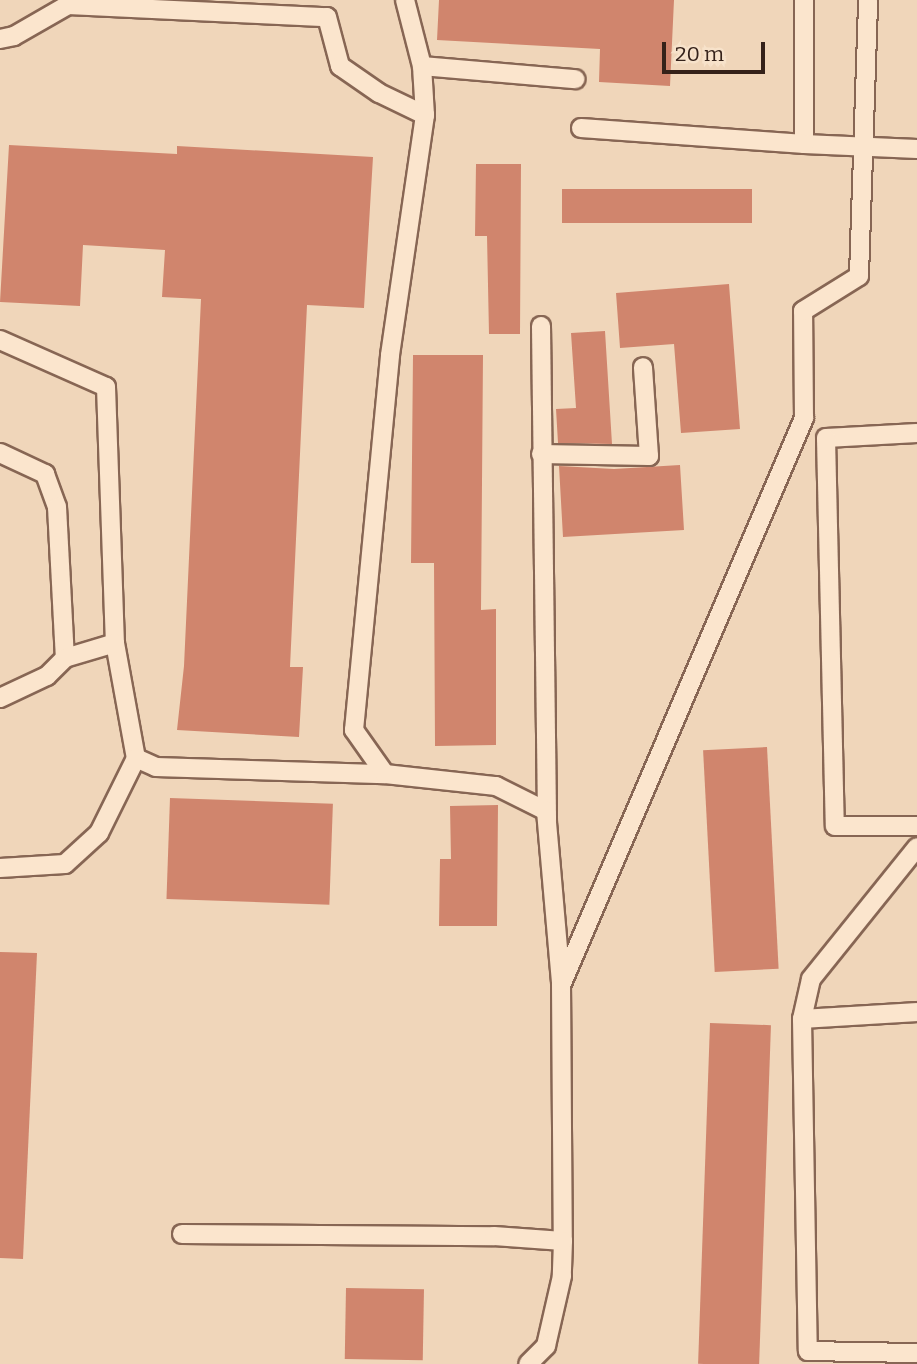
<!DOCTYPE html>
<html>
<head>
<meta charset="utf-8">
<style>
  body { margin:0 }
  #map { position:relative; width:917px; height:1364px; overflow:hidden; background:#f0d6ba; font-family:Bitter,serif }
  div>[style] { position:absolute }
  .building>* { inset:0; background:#d0856d; transform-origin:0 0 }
  .roads { filter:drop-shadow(2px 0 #876654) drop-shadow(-2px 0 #876654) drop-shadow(0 2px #876654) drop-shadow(0 -2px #876654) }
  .lane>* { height:18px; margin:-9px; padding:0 9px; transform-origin:9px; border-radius:9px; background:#fbe5cd }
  span { translate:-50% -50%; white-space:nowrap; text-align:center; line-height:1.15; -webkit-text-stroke:5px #f7e2ca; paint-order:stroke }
  .scale { position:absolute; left:662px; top:42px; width:103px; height:32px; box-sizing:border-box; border:4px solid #35221a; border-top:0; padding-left:9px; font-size:21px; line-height:24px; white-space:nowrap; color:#35221a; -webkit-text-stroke:5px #f7e2ca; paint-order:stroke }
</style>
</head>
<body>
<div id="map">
  <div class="building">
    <div style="clip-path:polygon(439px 0,674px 0,670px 86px,599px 82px,600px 49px,437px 40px)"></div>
    <div style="clip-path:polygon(9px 145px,177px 154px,177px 146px,373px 157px,364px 308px,307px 305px,290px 667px,303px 667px,299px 737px,177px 730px,184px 666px,201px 299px,162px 297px,165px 250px,83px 245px,80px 306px,0 302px)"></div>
    <div style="clip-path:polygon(476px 164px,521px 164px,520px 334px,489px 334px,487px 236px,475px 236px)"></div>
    <div style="left:752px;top:189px;width:34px;height:190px;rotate:90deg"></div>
    <div style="clip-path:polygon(729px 284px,740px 429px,681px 433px,674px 344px,620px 348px,616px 293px)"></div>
    <div style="clip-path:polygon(605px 331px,612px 444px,558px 443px,556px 409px,576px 408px,571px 333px)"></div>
    <div style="clip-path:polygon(413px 355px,483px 355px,481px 610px,496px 609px,496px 745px,435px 746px,434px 563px,411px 563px)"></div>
    <div style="clip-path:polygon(680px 465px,684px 530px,563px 537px,559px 466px,614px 469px)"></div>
    <div style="left:767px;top:747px;width:222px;height:64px;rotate:87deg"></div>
    <div style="left:170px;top:798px;width:163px;height:101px;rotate:2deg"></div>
    <div style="clip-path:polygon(498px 805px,497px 926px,439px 926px,440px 859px,451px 859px,450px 806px)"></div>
    <div style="clip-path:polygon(0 952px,37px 953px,23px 1259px,0 1258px)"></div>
    <div style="left:710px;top:1023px;width:61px;height:341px;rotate:2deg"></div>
    <div style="left:346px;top:1288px;width:78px;height:71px;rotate:1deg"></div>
  </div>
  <div class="roads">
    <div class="lane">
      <div style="left:405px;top:0;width:68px;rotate:75.6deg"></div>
      <div style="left:422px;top:66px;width:154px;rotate:4.9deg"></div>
      <div style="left:804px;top:0;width:144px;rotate:90deg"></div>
      <div style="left:804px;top:144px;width:113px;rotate:2.5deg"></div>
      <div style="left:0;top:39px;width:14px;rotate:-12deg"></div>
      <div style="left:14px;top:36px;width:62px;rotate:-29.9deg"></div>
      <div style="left:68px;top:5px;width:259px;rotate:2.7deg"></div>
      <div style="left:327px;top:17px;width:51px;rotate:75.1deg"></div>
      <div style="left:340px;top:66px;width:47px;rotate:34.7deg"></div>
      <div style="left:379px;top:93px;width:51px;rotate:25.6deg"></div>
      <div style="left:581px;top:128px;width:224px;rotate:4.1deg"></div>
      <div style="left:541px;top:326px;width:494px;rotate:89.3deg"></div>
      <div style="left:0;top:340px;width:116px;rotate:23.9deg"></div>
      <div style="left:106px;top:387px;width:256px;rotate:88deg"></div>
      <div style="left:115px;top:643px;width:117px;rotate:79.7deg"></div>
      <div style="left:136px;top:758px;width:22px;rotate:24deg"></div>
      <div style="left:156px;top:767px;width:229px;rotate:1.8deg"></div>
      <div style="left:385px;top:774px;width:112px;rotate:6.2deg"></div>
      <div style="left:496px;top:786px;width:56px;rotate:26.6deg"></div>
      <div style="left:546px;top:811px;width:174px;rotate:85deg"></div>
      <div style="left:561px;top:984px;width:257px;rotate:89.6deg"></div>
      <div style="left:563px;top:1241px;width:35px;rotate:92deg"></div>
      <div style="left:562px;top:1276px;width:72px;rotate:102.9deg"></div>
      <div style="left:546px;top:1346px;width:25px;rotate:135deg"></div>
      <div style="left:917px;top:433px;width:91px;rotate:176.9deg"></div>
      <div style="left:826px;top:438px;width:388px;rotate:88.7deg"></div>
      <div style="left:835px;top:826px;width:82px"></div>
      <div style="left:0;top:453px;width:50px;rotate:25deg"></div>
      <div style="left:45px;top:474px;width:35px;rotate:70deg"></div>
      <div style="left:57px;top:507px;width:151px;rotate:87deg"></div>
      <div style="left:541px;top:454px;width:108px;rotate:1.1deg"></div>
      <div style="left:649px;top:456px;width:89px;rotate:-93.9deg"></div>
      <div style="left:0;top:698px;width:52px;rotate:-25.1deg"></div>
      <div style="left:47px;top:676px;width:25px;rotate:-45deg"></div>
      <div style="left:65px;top:658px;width:52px;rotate:-16.7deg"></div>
      <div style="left:385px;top:774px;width:54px;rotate:-125.2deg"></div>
      <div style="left:354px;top:730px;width:377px;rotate:-84.5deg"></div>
      <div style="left:390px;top:355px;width:243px;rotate:-81.7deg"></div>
      <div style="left:425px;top:115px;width:49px;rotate:-93.5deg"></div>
      <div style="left:0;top:868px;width:65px;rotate:-3.5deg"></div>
      <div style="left:65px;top:864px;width:46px;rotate:-42.4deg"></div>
      <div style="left:99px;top:833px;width:84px;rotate:-63.7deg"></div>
      <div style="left:562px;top:983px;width:615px;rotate:-66.81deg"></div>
      <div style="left:804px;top:418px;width:107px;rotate:-90.5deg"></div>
      <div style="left:803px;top:311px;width:66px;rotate:-32deg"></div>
      <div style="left:859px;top:276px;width:276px;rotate:-88.1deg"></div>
      <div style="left:917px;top:1012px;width:115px;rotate:176.5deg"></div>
      <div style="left:802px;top:1019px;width:332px;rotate:89deg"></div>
      <div style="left:808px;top:1351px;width:109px;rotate:1.1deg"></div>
      <div style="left:802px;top:1019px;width:41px;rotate:-77.3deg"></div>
      <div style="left:811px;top:979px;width:169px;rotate:-51.2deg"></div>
      <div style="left:182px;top:1234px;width:312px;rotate:0.4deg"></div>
      <div style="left:494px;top:1236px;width:69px;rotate:4.1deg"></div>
    </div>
  </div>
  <div class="scale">20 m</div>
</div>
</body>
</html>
